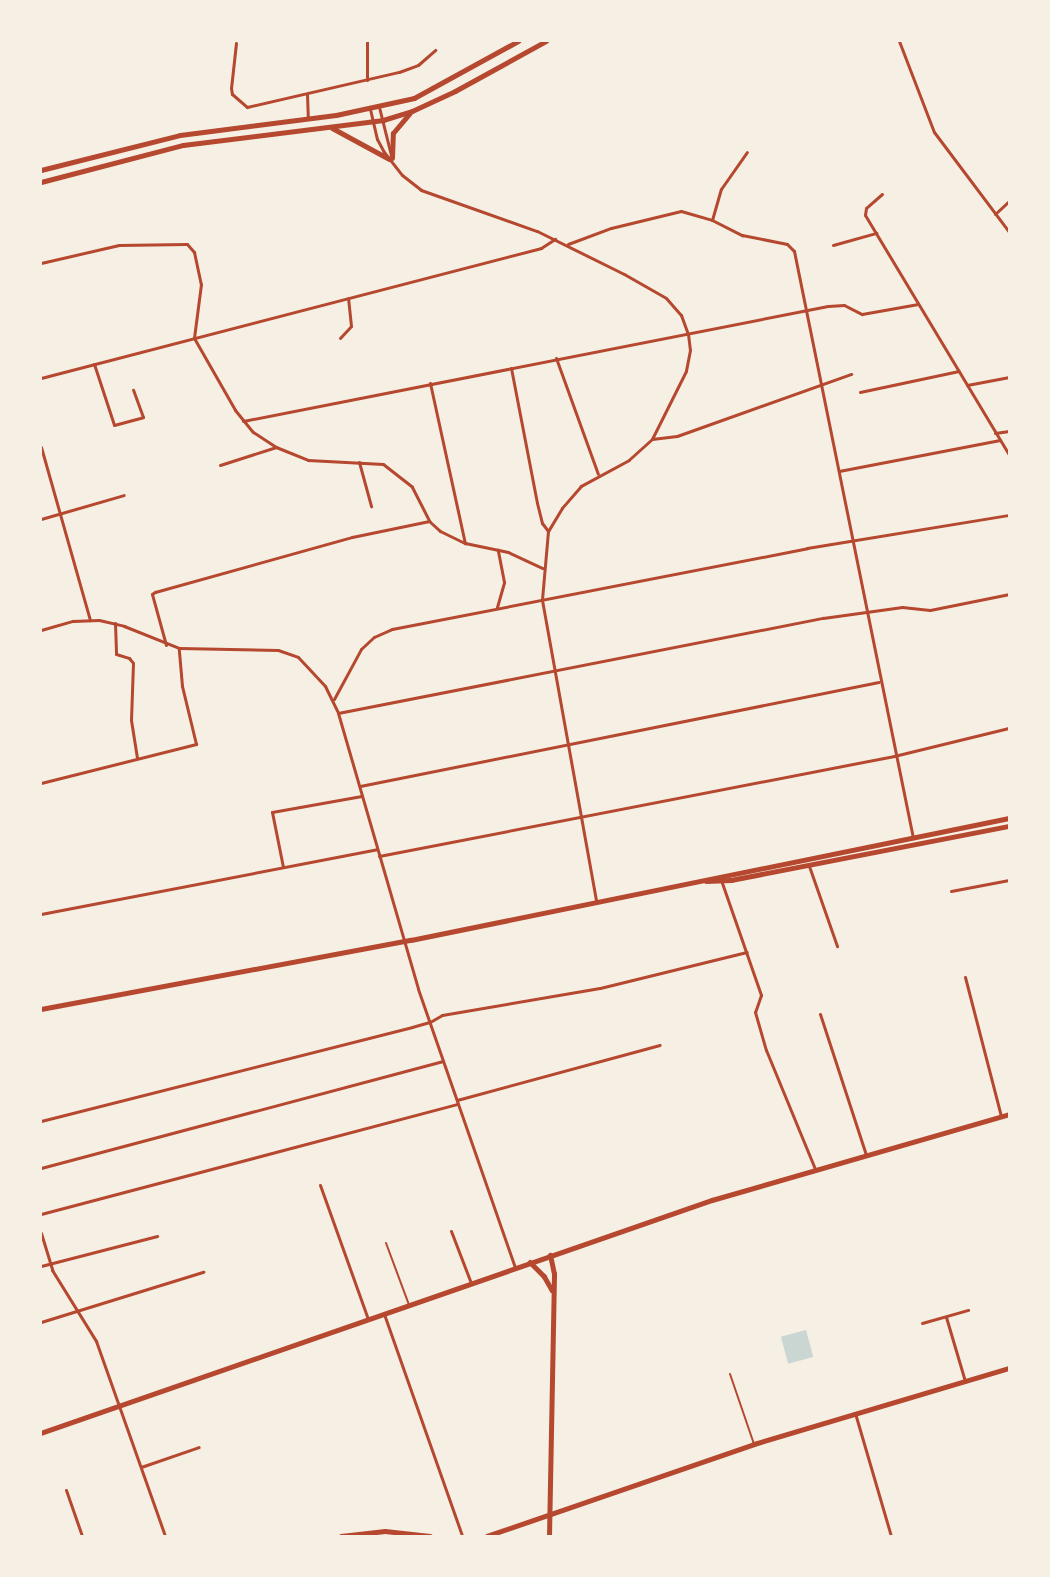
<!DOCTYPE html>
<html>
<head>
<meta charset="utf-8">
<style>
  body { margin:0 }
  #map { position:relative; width:1050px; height:1577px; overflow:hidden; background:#f6efe4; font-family:Inter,sans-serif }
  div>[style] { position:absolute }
  .water>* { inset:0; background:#c9d6d2; transform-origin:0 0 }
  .service>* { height:2px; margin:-1px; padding:0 1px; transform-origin:1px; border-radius:1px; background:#b5482f }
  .minor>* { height:3px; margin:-1.5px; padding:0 1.5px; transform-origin:1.5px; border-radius:1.5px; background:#b5482f }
  .tertiary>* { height:4.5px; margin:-2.25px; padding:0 2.25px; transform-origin:2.25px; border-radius:2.25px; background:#b5482f }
  .secondary>* { height:5px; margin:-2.5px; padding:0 2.5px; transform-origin:2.5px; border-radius:2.5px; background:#b5482f }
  span { translate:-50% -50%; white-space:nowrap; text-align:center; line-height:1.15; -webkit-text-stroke:5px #f6efe4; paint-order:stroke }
  .frame { position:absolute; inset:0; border:42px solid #f6efe4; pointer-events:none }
</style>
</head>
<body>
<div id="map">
  <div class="water">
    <div style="left:806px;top:1330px;width:28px;height:26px;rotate:75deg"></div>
  </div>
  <div class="service">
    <div style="left:386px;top:1243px;width:66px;rotate:69.6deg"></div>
    <div style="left:730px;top:1374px;width:74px;rotate:71.1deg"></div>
  </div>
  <div class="minor">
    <div style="left:899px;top:41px;width:97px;rotate:69deg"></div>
    <div style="left:934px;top:132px;width:125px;rotate:53.1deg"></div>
    <div style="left:236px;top:43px;width:45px;rotate:96.3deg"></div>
    <div style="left:231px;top:88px;width:6px;rotate:81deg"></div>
    <div style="left:232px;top:94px;width:20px;rotate:41deg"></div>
    <div style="left:247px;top:107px;width:156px;rotate:-13deg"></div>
    <div style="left:399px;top:72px;width:20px;rotate:-20deg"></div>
    <div style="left:418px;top:65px;width:23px;rotate:-41deg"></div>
    <div style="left:367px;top:80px;width:39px;rotate:-90deg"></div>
    <div style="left:307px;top:94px;width:24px;rotate:88deg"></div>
    <div style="left:379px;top:107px;width:49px;rotate:76deg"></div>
    <div style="left:370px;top:109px;width:31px;rotate:77deg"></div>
    <div style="left:377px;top:139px;width:15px;rotate:62deg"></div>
    <div style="left:384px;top:152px;width:29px;rotate:52deg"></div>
    <div style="left:402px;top:175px;width:24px;rotate:38deg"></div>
    <div style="left:421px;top:190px;width:123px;rotate:19.5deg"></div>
    <div style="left:537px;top:231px;width:97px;rotate:26.3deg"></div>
    <div style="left:624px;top:274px;width:48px;rotate:29.7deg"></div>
    <div style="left:666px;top:298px;width:23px;rotate:49deg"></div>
    <div style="left:681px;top:315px;width:20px;rotate:70deg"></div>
    <div style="left:688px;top:334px;width:16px;rotate:83deg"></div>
    <div style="left:690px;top:350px;width:21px;rotate:101deg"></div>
    <div style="left:686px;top:371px;width:76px;rotate:116.6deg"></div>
    <div style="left:652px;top:439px;width:31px;rotate:138deg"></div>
    <div style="left:629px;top:460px;width:55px;rotate:151.6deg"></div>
    <div style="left:581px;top:486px;width:29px;rotate:131deg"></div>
    <div style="left:562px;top:508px;width:27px;rotate:121deg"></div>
    <div style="left:548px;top:531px;width:69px;rotate:95deg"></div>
    <div style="left:542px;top:600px;width:306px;rotate:79.8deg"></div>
    <div style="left:882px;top:194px;width:21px;rotate:139deg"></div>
    <div style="left:866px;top:208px;width:7px;rotate:98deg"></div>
    <div style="left:865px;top:215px;width:280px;rotate:59deg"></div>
    <div style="left:995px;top:214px;width:19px;rotate:-43deg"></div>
    <div style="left:712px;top:220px;width:32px;rotate:-74deg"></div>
    <div style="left:721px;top:189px;width:45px;rotate:-54.9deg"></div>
    <div style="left:568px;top:244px;width:46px;rotate:-20.4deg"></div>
    <div style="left:611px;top:228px;width:72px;rotate:-13.7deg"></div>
    <div style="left:681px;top:211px;width:32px;rotate:16deg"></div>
    <div style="left:712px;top:220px;width:34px;rotate:27deg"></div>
    <div style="left:742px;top:235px;width:46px;rotate:11.3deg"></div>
    <div style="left:787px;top:244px;width:10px;rotate:45deg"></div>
    <div style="left:794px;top:251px;width:599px;rotate:78.54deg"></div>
    <div style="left:833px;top:245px;width:45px;rotate:-15.6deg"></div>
    <div style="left:41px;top:263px;width:80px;rotate:-13deg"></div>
    <div style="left:119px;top:245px;width:68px;rotate:-0.8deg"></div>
    <div style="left:187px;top:244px;width:11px;rotate:49deg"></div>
    <div style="left:194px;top:252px;width:33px;rotate:78deg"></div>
    <div style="left:201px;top:284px;width:54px;rotate:97.4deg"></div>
    <div style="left:194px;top:338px;width:83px;rotate:60.3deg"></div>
    <div style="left:235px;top:410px;width:28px;rotate:51deg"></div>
    <div style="left:253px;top:432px;width:27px;rotate:33deg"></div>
    <div style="left:276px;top:447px;width:35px;rotate:22deg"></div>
    <div style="left:308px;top:460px;width:75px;rotate:3.1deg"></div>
    <div style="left:383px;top:464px;width:37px;rotate:38deg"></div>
    <div style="left:412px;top:487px;width:38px;rotate:63deg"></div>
    <div style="left:429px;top:521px;width:15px;rotate:42deg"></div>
    <div style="left:440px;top:531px;width:28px;rotate:26deg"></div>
    <div style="left:465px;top:543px;width:44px;rotate:11.8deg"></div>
    <div style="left:508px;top:552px;width:38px;rotate:25deg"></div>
    <div style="left:340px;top:338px;width:16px;rotate:-47deg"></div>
    <div style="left:351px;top:326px;width:28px;rotate:-96deg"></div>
    <div style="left:556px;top:358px;width:123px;rotate:70.1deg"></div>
    <div style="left:94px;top:364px;width:64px;rotate:71.8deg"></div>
    <div style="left:114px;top:425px;width:30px;rotate:-15deg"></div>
    <div style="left:143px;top:417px;width:29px;rotate:-110deg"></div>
    <div style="left:511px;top:368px;width:137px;rotate:79.1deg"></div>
    <div style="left:537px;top:503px;width:21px;rotate:76deg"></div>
    <div style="left:542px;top:523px;width:10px;rotate:53deg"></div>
    <div style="left:41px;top:378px;width:517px;rotate:-14.57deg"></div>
    <div style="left:541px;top:248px;width:17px;rotate:-33deg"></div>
    <div style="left:430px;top:383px;width:164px;rotate:77.7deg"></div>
    <div style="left:967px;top:385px;width:43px;rotate:-10.8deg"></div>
    <div style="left:860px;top:392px;width:101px;rotate:-12deg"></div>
    <div style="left:243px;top:421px;width:596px;rotate:-11.12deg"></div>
    <div style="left:828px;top:306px;width:16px;rotate:-4deg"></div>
    <div style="left:844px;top:305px;width:20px;rotate:27deg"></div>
    <div style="left:862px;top:314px;width:57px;rotate:-10.1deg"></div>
    <div style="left:995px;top:433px;width:14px;rotate:-8deg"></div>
    <div style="left:652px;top:439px;width:25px;rotate:-7deg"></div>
    <div style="left:677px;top:436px;width:185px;rotate:-19.6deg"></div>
    <div style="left:41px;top:447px;width:180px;rotate:74.2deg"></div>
    <div style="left:359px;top:462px;width:46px;rotate:74.7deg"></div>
    <div style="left:220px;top:465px;width:59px;rotate:-17.8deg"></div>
    <div style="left:839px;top:471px;width:164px;rotate:-10.9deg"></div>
    <div style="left:41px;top:519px;width:86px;rotate:-16.1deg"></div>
    <div style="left:497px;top:607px;width:26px;rotate:-74deg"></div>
    <div style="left:504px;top:582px;width:33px;rotate:-101deg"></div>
    <div style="left:115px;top:623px;width:31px;rotate:88deg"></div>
    <div style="left:116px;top:654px;width:14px;rotate:17deg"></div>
    <div style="left:129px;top:658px;width:6px;rotate:51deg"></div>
    <div style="left:133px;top:663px;width:57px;rotate:92deg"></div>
    <div style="left:131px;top:720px;width:38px;rotate:81deg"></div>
    <div style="left:41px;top:630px;width:33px;rotate:-16deg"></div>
    <div style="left:73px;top:621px;width:26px;rotate:-2deg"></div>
    <div style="left:99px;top:620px;width:26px;rotate:13deg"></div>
    <div style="left:124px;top:626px;width:59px;rotate:21.8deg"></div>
    <div style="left:179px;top:648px;width:99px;rotate:1.2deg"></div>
    <div style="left:278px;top:650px;width:21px;rotate:19deg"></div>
    <div style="left:298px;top:657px;width:40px;rotate:47deg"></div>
    <div style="left:325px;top:686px;width:30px;rotate:64deg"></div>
    <div style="left:338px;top:713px;width:287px;rotate:73.8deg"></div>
    <div style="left:418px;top:989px;width:295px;rotate:70.8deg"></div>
    <div style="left:166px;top:645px;width:53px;rotate:-105.4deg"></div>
    <div style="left:152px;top:594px;width:4px;rotate:-34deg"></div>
    <div style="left:155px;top:592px;width:205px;rotate:-15.6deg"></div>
    <div style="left:352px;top:537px;width:79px;rotate:-11.7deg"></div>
    <div style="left:334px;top:699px;width:57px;rotate:-61.6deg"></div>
    <div style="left:361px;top:649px;width:18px;rotate:-43deg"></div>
    <div style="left:374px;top:637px;width:20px;rotate:-24deg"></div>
    <div style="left:392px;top:629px;width:423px;rotate:-11deg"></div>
    <div style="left:807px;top:548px;width:205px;rotate:-9.3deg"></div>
    <div style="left:338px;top:713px;width:494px;rotate:-11.1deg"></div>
    <div style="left:823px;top:618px;width:80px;rotate:-7.9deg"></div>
    <div style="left:902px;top:607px;width:28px;rotate:6deg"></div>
    <div style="left:930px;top:610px;width:81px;rotate:-11.4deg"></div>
    <div style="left:41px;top:783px;width:160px;rotate:-14.1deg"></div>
    <div style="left:196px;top:744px;width:60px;rotate:-103.6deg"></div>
    <div style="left:182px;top:686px;width:38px;rotate:-95deg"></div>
    <div style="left:360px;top:786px;width:529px;rotate:-11.33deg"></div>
    <div style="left:379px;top:856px;width:525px;rotate:-10.99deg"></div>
    <div style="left:894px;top:756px;width:118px;rotate:-13.7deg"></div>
    <div style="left:809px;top:866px;width:85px;rotate:70.7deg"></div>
    <div style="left:283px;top:867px;width:56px;rotate:-101.3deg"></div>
    <div style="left:272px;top:812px;width:91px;rotate:-10.1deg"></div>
    <div style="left:721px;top:880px;width:122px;rotate:70.8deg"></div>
    <div style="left:761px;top:995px;width:18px;rotate:109deg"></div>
    <div style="left:755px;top:1012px;width:40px;rotate:74deg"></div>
    <div style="left:766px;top:1050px;width:129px;rotate:67.6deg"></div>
    <div style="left:951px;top:891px;width:59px;rotate:-10.7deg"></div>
    <div style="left:41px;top:914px;width:342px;rotate:-10.9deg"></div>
    <div style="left:965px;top:977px;width:144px;rotate:75.5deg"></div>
    <div style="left:820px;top:1014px;width:148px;rotate:71.9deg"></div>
    <div style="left:457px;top:1100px;width:210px;rotate:-15.2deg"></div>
    <div style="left:41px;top:1121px;width:383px;rotate:-14.2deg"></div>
    <div style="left:412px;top:1027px;width:19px;rotate:-16deg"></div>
    <div style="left:430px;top:1022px;width:14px;rotate:-30deg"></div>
    <div style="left:442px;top:1015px;width:160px;rotate:-9.7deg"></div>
    <div style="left:600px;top:988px;width:151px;rotate:-13.8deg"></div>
    <div style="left:41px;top:1168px;width:416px;rotate:-14.9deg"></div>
    <div style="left:320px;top:1185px;width:142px;rotate:70.3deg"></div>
    <div style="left:41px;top:1214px;width:431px;rotate:-14.8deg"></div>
    <div style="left:451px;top:1231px;width:56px;rotate:69deg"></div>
    <div style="left:41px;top:1233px;width:39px;rotate:73deg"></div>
    <div style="left:52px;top:1270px;width:84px;rotate:58.2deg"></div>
    <div style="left:96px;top:1341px;width:207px;rotate:70.5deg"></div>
    <div style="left:41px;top:1266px;width:120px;rotate:-14.5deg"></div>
    <div style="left:384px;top:1314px;width:235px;rotate:70.6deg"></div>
    <div style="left:946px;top:1317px;width:67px;rotate:73.5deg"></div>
    <div style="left:41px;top:1322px;width:170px;rotate:-17.2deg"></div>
    <div style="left:922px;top:1323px;width:48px;rotate:-15.8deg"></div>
    <div style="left:855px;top:1413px;width:128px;rotate:73.7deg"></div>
    <div style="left:141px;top:1467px;width:61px;rotate:-19deg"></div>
    <div style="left:66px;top:1490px;width:49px;rotate:70.8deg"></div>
  </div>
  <div class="tertiary">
    <div style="left:706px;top:881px;width:25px;rotate:-2deg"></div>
    <div style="left:731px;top:880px;width:283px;rotate:-11deg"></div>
    <div style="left:41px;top:1009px;width:376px;rotate:-10.6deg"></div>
    <div style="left:411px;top:940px;width:610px;rotate:-11.53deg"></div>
    <div style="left:530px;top:1262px;width:20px;rotate:45deg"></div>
    <div style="left:544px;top:1276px;width:16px;rotate:60deg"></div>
    <div style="left:41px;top:1433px;width:710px;rotate:-19.15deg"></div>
    <div style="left:712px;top:1200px;width:309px;rotate:-16.1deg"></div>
    <div style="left:341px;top:1536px;width:44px;rotate:-6.5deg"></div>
    <div style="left:385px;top:1531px;width:45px;rotate:6.3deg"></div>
    <div style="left:487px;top:1536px;width:282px;rotate:-19deg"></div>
    <div style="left:754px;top:1444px;width:266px;rotate:-16.6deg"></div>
    <div style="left:549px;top:1536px;width:262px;rotate:-88.9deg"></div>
    <div style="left:554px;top:1274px;width:19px;rotate:-102deg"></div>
  </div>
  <div class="secondary">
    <div style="left:332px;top:128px;width:65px;rotate:28.5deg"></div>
    <div style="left:392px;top:158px;width:25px;rotate:-88deg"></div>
    <div style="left:393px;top:133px;width:26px;rotate:-50deg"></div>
    <div style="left:41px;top:170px;width:143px;rotate:-14.1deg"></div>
    <div style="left:180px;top:135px;width:157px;rotate:-7.3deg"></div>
    <div style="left:336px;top:115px;width:80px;rotate:-12.3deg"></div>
    <div style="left:414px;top:98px;width:119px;rotate:-28.7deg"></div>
    <div style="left:41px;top:182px;width:147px;rotate:-14.6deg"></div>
    <div style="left:183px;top:145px;width:202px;rotate:-7.1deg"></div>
    <div style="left:383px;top:120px;width:30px;rotate:-17deg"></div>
    <div style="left:412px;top:111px;width:47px;rotate:-24.9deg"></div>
    <div style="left:455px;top:91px;width:104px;rotate:-28.8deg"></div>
  </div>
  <div class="frame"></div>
</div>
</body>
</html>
